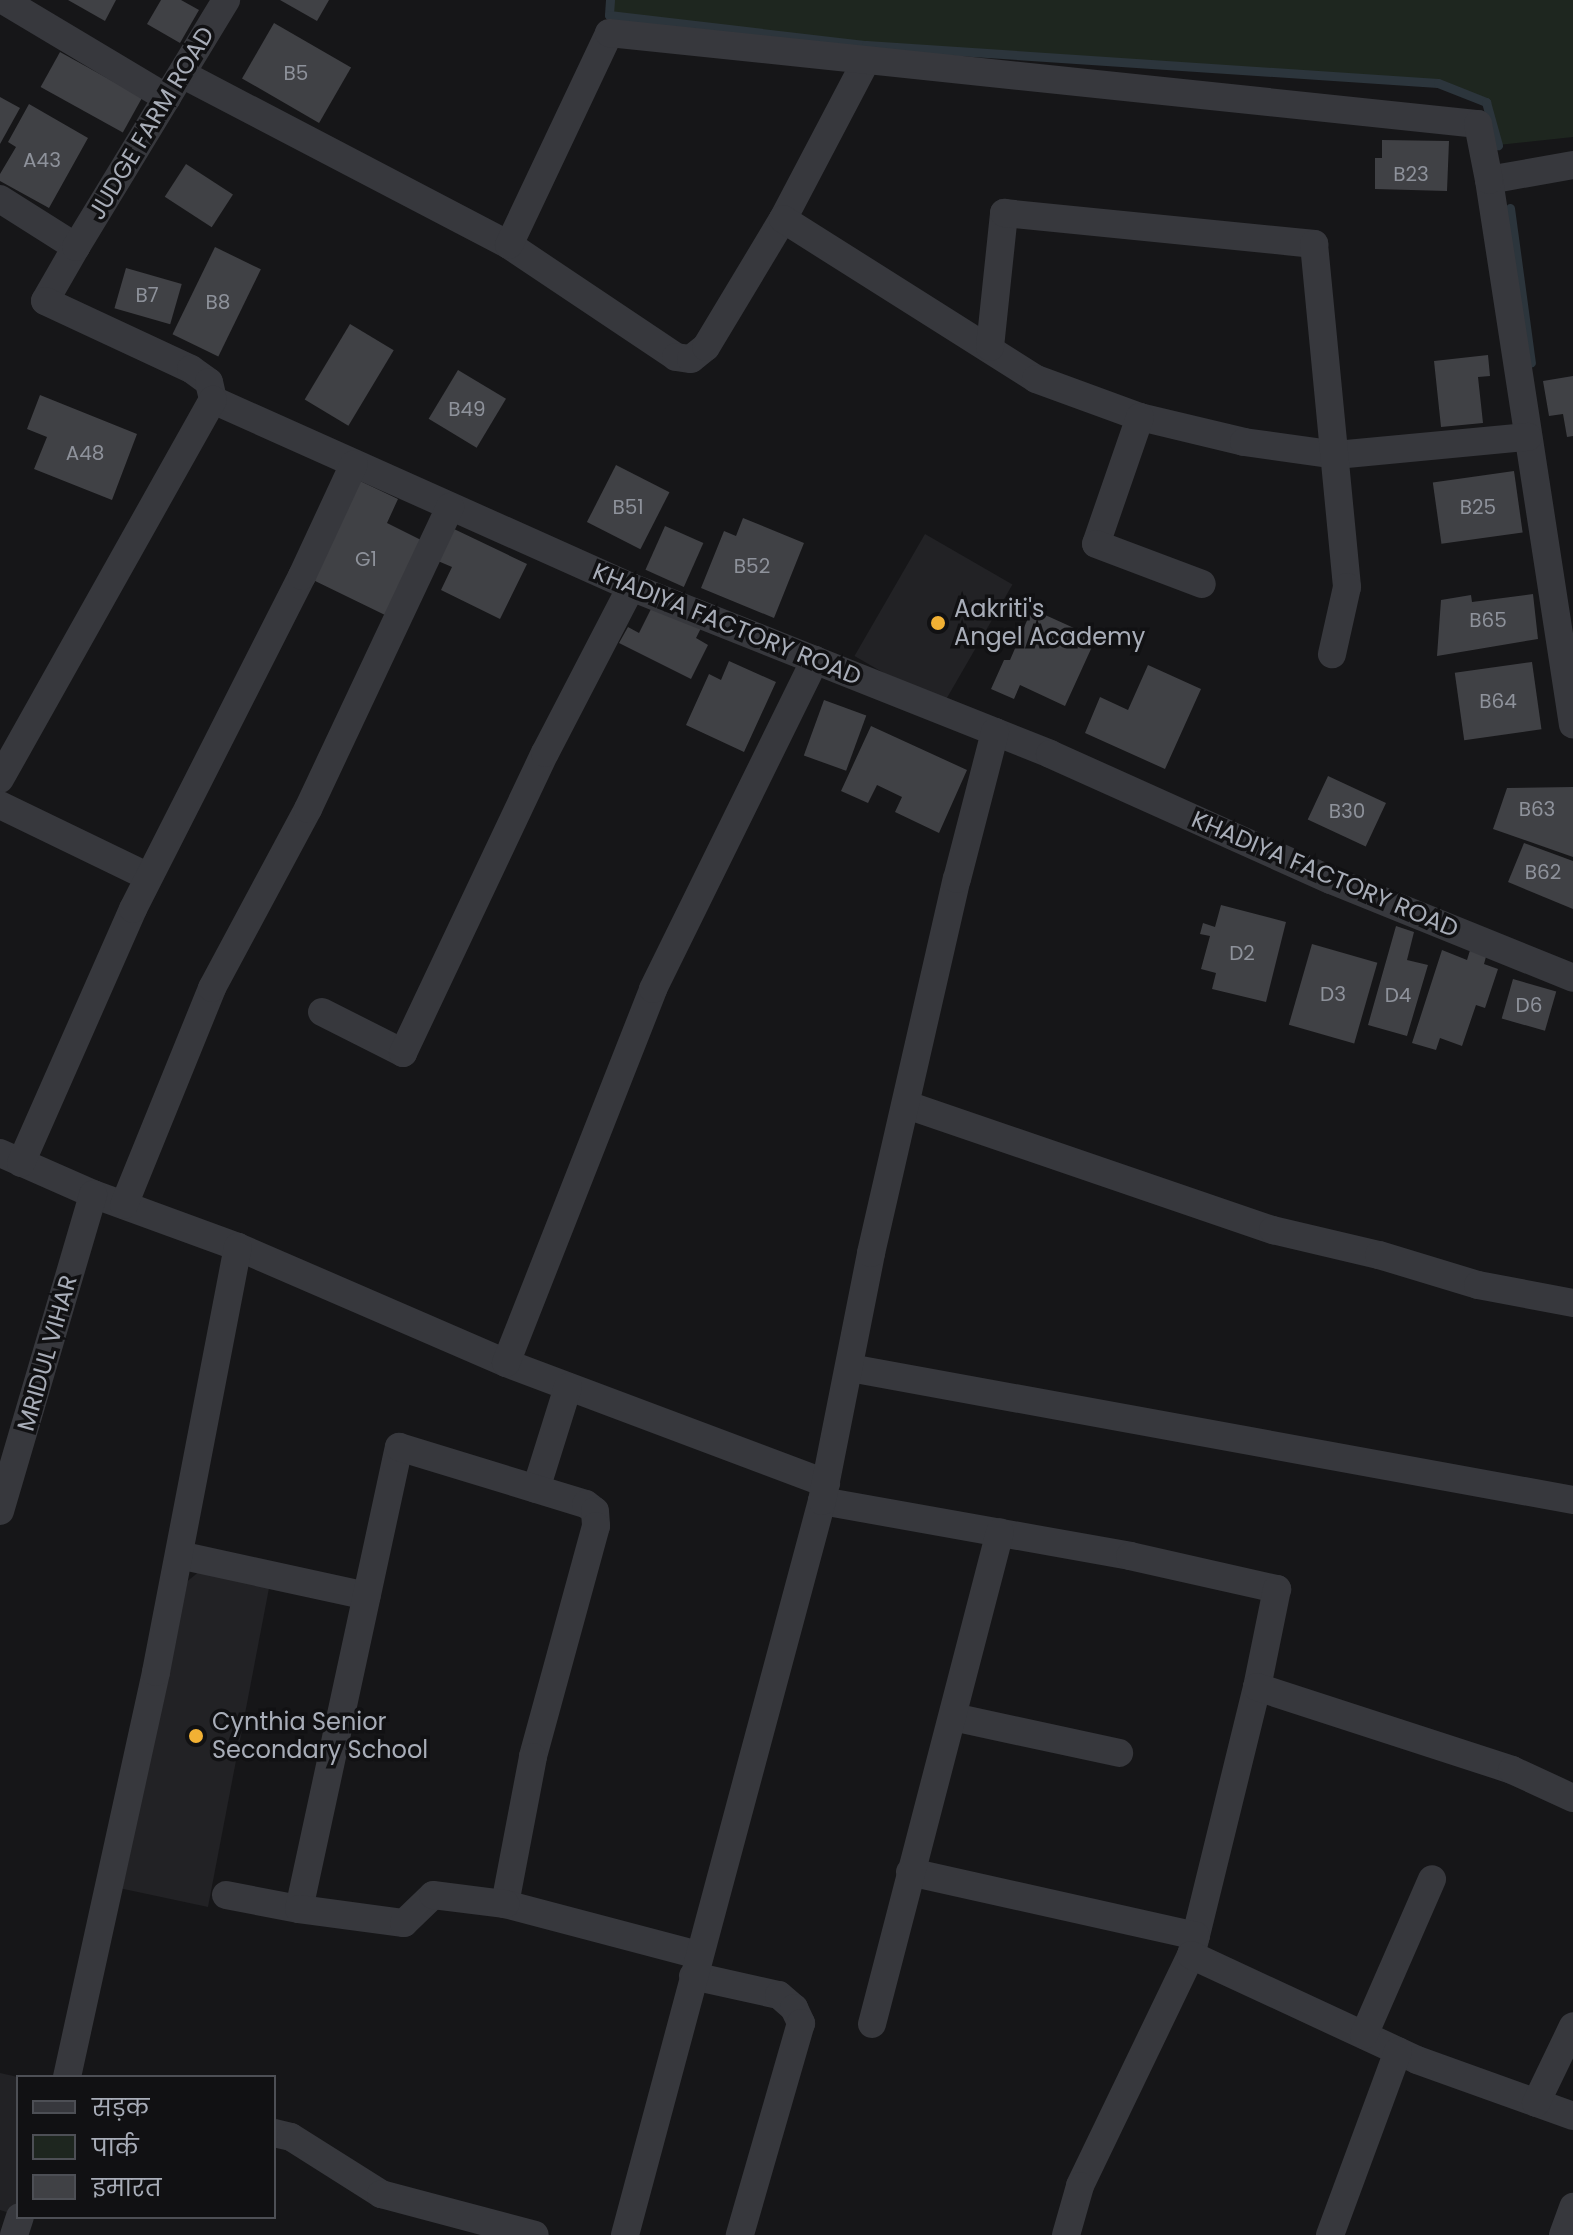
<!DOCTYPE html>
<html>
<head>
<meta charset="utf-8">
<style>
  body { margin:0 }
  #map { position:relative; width:1573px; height:2235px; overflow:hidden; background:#161618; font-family:Poppins,"Noto Sans Devanagari",sans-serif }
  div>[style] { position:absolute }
  .built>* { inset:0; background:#222225; transform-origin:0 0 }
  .green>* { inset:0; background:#1e261f }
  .stream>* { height:9px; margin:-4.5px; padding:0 4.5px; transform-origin:4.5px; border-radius:4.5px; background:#2c353c }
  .building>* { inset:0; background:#404145; transform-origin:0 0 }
  .street>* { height:28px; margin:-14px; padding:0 14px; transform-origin:14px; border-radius:14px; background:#37383d }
  .dots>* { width:22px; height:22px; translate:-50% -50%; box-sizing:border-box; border:4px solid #111113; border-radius:50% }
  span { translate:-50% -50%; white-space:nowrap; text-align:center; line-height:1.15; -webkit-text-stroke:7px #111113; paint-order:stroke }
  .number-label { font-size:20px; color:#8e929b }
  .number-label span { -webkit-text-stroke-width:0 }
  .street-label { font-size:24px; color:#a8adb8 }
  .poi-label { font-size:24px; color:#a8adb8 }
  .left { translate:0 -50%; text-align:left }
  .legend { position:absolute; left:16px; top:2075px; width:260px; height:144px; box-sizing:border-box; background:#111113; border:2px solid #4d4f55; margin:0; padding:10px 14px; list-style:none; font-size:24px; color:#a8adb8 }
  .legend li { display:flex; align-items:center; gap:16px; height:40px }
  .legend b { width:40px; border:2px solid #4d4f55 }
</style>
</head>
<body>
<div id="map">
  <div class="built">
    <div style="left:925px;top:534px;width:101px;height:141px;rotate:30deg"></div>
    <div style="clip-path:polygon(201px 1570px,270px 1583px,208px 1907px,119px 1888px,184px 1584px)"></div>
    <div style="clip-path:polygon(0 2073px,18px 2077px,16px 2215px,0 2210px)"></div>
  </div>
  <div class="green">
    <div style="clip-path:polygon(610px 0,1573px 0,1573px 137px,1498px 145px,1485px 102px,1438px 83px,866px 45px,609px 15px)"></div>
  </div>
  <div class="stream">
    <div style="left:610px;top:0;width:15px;rotate:94deg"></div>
    <div style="left:609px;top:15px;width:259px;rotate:6.7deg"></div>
    <div style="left:866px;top:45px;width:573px;rotate:3.8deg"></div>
    <div style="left:1438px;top:83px;width:52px;rotate:21.6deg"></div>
    <div style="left:1486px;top:102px;width:45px;rotate:74.4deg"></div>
    <div style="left:1510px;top:208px;width:156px;rotate:82.3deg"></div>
  </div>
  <div class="building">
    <div style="clip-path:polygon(68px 0,116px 0,105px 21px)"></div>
    <div style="clip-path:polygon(161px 0,181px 0,199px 10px,180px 43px,147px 24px)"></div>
    <div style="clip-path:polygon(280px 0,329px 0,317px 21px)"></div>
    <div style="left:274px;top:23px;width:89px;height:64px;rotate:30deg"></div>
    <div style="left:60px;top:52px;width:94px;height:40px;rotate:29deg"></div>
    <div style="clip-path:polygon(0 97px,20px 108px,0 144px)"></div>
    <div style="clip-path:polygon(29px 104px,88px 138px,49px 208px,0 181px,0 174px,16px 147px,8px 142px)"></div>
    <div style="clip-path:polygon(1382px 140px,1449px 141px,1447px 191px,1375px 189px,1375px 158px,1382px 158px)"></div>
    <div style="left:186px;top:164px;width:56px;height:39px;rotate:33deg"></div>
    <div style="left:215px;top:247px;width:51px;height:97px;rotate:26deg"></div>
    <div style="left:126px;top:268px;width:58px;height:42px;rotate:16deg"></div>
    <div style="left:350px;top:324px;width:51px;height:88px;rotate:31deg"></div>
    <div style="clip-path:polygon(1488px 355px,1490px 376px,1478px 377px,1483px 423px,1441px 427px,1434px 361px)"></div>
    <div style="left:458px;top:370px;width:56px;height:57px;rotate:31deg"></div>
    <div style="clip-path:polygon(1573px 376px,1573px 436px,1567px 437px,1563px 414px,1549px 416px,1543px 381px)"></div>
    <div style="clip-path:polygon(40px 395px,137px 434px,112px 500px,34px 469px,47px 437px,27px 429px)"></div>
    <div style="left:616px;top:465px;width:60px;height:64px;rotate:27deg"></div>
    <div style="left:1514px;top:471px;width:62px;height:82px;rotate:82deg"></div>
    <div style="clip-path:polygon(358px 480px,398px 499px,387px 523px,421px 540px,385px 615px,311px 579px)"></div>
    <div style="clip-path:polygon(743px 518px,804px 543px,774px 618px,701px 588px,724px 531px,736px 536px)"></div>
    <div style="left:665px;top:526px;width:42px;height:48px;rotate:24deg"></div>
    <div style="clip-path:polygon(454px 529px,527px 564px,500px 619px,441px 590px,452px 567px,438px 561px)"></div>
    <div style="clip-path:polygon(1533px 594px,1538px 639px,1437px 656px,1441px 600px,1471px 595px,1472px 602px)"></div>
    <div style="clip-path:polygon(653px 605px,701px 628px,696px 638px,708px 645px,691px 679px,619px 643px,628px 627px,639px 633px)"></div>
    <div style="clip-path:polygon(1032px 609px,1096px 638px,1065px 706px,1020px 685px,1014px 699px,991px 689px,1004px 660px,1010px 660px)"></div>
    <div style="clip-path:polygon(729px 661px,776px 682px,744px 752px,686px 725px,709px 674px,721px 680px)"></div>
    <div style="left:1532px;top:662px;width:68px;height:78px;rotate:82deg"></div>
    <div style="clip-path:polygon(1148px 665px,1201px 689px,1165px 769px,1085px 733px,1100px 697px,1128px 710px)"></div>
    <div style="left:824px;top:700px;width:45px;height:59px;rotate:20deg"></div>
    <div style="clip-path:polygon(871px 726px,967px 770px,939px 833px,895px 812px,902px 797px,877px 785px,868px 803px,841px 791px)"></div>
    <div style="left:1328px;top:776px;width:64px;height:48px;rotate:25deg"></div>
    <div style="clip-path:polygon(1573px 787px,1573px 857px,1493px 829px,1507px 788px)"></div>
    <div style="clip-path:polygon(1524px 843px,1573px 861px,1573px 909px,1508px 882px)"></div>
    <div style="clip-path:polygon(1221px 905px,1286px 922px,1266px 1002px,1212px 989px,1216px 973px,1201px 969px,1210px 936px,1200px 934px,1203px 923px,1215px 927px)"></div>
    <div style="clip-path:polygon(1396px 926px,1414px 932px,1407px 960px,1428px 965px,1407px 1036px,1368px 1025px)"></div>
    <div style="left:1312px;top:944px;width:68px;height:84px;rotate:16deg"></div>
    <div style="clip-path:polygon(1471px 947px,1487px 953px,1484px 964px,1498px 969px,1485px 1008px,1476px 1005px,1462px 1046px,1440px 1038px,1436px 1050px,1412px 1043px,1442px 950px,1467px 960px)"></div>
    <div style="left:1513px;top:979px;width:45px;height:41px;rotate:16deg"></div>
  </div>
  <div class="street">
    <div style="left:3px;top:0;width:191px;rotate:30.9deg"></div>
    <div style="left:182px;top:74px;width:369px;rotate:27.6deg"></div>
    <div style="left:509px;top:245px;width:201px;rotate:33.8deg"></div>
    <div style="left:676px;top:357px;width:15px;rotate:8deg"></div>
    <div style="left:691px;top:359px;width:19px;rotate:-39deg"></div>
    <div style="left:706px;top:347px;width:149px;rotate:-59deg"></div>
    <div style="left:783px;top:219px;width:178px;rotate:-62.3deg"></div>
    <div style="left:1573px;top:165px;width:85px;rotate:169.9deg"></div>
    <div style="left:1489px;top:180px;width:551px;rotate:81.24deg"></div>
    <div style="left:0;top:199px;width:90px;rotate:32.3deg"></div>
    <div style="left:76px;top:247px;width:62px;rotate:119.9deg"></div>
    <div style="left:45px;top:301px;width:161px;rotate:25deg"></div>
    <div style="left:191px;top:369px;width:22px;rotate:36deg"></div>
    <div style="left:209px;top:382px;width:18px;rotate:77deg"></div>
    <div style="left:213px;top:400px;width:458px;rotate:24.1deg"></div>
    <div style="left:631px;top:587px;width:451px;rotate:21.7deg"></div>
    <div style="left:1050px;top:754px;width:308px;rotate:24.2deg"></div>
    <div style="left:1331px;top:880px;width:261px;rotate:22deg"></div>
    <div style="left:783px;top:219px;width:299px;rotate:32.3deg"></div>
    <div style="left:1036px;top:379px;width:111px;rotate:20.1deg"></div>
    <div style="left:1140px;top:417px;width:107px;rotate:13.5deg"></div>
    <div style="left:1244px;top:442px;width:93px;rotate:8deg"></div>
    <div style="left:1336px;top:455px;width:193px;rotate:-5.4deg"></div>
    <div style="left:509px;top:245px;width:234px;rotate:-64.7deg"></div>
    <div style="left:609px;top:33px;width:874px;rotate:5.98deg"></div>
    <div style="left:1478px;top:124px;width:57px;rotate:78.9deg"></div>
    <div style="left:76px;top:247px;width:289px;rotate:-58.7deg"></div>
    <div style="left:990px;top:347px;width:135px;rotate:-84deg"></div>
    <div style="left:1004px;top:213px;width:312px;rotate:5.7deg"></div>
    <div style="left:1314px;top:244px;width:345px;rotate:84.5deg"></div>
    <div style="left:1347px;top:587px;width:69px;rotate:102.6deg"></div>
    <div style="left:1140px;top:417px;width:134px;rotate:109.1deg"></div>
    <div style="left:1096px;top:544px;width:113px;rotate:20.7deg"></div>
    <div style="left:0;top:779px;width:435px;rotate:-60.7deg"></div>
    <div style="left:0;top:805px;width:165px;rotate:25.8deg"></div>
    <div style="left:322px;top:1012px;width:91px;rotate:26.8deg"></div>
    <div style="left:403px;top:1053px;width:332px;rotate:-64.7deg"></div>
    <div style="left:545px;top:753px;width:187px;rotate:-62.6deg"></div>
    <div style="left:907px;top:1105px;width:387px;rotate:18.9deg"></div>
    <div style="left:1273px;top:1230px;width:109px;rotate:13.3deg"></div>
    <div style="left:1379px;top:1255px;width:103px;rotate:16.9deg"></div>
    <div style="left:1478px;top:1285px;width:97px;rotate:10.7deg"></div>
    <div style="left:0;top:1153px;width:102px;rotate:23.8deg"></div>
    <div style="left:93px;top:1194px;width:154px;rotate:20.1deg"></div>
    <div style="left:238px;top:1247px;width:292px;rotate:23.4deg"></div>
    <div style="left:506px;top:1363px;width:342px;rotate:20.6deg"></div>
    <div style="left:21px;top:1163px;width:278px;rotate:-66.2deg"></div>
    <div style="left:133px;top:909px;width:373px;rotate:-63.1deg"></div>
    <div style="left:302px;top:576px;width:123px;rotate:-65.1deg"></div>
    <div style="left:124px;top:1205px;width:234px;rotate:-67.9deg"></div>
    <div style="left:212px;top:988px;width:203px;rotate:-61.8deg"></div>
    <div style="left:308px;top:809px;width:334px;rotate:-64.8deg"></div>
    <div style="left:506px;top:1363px;width:402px;rotate:-68.5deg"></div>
    <div style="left:653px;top:989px;width:367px;rotate:-63.8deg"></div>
    <div style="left:850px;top:1368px;width:735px;rotate:10.35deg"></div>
    <div style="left:536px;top:1489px;width:107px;rotate:-72.6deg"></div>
    <div style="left:822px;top:1501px;width:313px;rotate:10.1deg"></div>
    <div style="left:1130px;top:1556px;width:151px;rotate:12.7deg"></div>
    <div style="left:1277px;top:1589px;width:100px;rotate:101.5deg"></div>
    <div style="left:1257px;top:1687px;width:276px;rotate:103.8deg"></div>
    <div style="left:1191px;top:1955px;width:256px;rotate:115.7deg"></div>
    <div style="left:1080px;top:2186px;width:51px;rotate:105.9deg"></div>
    <div style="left:0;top:1511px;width:330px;rotate:-73.6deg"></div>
    <div style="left:179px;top:1555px;width:192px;rotate:12.3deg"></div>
    <div style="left:1257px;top:1687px;width:268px;rotate:18deg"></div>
    <div style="left:1512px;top:1770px;width:67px;rotate:24.7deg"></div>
    <div style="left:953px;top:1717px;width:170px;rotate:12.2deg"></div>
    <div style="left:910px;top:1872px;width:293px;rotate:12.6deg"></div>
    <div style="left:226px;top:1895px;width:74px;rotate:10.9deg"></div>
    <div style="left:299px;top:1909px;width:473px;rotate:-77.8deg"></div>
    <div style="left:399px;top:1447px;width:195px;rotate:17deg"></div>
    <div style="left:586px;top:1504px;width:11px;rotate:38deg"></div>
    <div style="left:595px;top:1511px;width:15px;rotate:86deg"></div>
    <div style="left:596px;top:1526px;width:239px;rotate:105.3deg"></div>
    <div style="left:533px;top:1757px;width:150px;rotate:100.8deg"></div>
    <div style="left:505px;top:1904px;width:200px;rotate:14.8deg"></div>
    <div style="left:299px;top:1909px;width:106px;rotate:7.6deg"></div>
    <div style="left:404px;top:1923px;width:40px;rotate:-44deg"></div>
    <div style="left:433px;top:1895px;width:73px;rotate:7.1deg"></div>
    <div style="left:1191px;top:1955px;width:249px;rotate:24.9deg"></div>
    <div style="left:1417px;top:2060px;width:166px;rotate:19.7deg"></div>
    <div style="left:693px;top:1976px;width:88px;rotate:12.5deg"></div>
    <div style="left:779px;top:1995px;width:20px;rotate:41deg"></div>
    <div style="left:794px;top:2008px;width:17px;rotate:65deg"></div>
    <div style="left:801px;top:2023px;width:221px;rotate:106.1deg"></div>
    <div style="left:872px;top:2024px;width:508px;rotate:-75.42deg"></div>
    <div style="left:1364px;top:2035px;width:170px;rotate:-66.4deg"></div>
    <div style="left:67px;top:2077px;width:415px;rotate:-77.6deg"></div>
    <div style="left:156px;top:1672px;width:433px;rotate:-79.1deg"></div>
    <div style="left:1536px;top:2103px;width:85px;rotate:-64.3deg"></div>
    <div style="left:274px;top:2133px;width:17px;rotate:13deg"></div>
    <div style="left:291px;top:2137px;width:107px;rotate:32.3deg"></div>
    <div style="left:381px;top:2194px;width:159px;rotate:14.9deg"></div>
    <div style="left:14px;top:2235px;width:19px;rotate:-72deg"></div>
    <div style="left:625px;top:2235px;width:760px;rotate:-74.98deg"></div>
    <div style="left:822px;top:1501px;width:253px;rotate:-78.8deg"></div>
    <div style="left:871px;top:1253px;width:384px;rotate:-77.1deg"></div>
    <div style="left:957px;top:879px;width:152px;rotate:-75.5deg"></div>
    <div style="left:1330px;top:2235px;width:196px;rotate:-69.7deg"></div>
    <div style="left:1563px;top:2235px;width:30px;rotate:-70deg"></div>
  </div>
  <div class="dots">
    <div style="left:938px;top:623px;background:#f2b134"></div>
    <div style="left:196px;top:1736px;background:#f2b134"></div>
  </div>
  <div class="number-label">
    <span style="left:296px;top:73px">B5</span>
    <span style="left:42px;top:160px">A43</span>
    <span style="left:1411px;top:174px">B23</span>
    <span style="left:147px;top:295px">B7</span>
    <span style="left:218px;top:302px">B8</span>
    <span style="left:467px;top:409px">B49</span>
    <span style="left:85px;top:453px">A48</span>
    <span style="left:628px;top:507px">B51</span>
    <span style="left:1478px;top:507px">B25</span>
    <span style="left:366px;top:559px">G1</span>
    <span style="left:752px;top:566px">B52</span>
    <span style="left:1488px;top:620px">B65</span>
    <span style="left:1498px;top:701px">B64</span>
    <span style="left:1537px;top:809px">B63</span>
    <span style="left:1347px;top:811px">B30</span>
    <span style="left:1543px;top:872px">B62</span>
    <span style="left:1242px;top:953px">D2</span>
    <span style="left:1333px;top:994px">D3</span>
    <span style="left:1398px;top:995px">D4</span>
    <span style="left:1529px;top:1005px">D6</span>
  </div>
  <div class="street-label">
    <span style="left:151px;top:123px;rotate:-59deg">JUDGE FARM ROAD</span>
    <span style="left:727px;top:624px;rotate:22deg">KHADIYA FACTORY ROAD</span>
    <span style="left:1325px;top:874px;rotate:23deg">KHADIYA FACTORY ROAD</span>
    <span style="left:47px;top:1353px;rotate:-74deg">MRIDUL VIHAR</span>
  </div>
  <div class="poi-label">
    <span class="left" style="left:954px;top:623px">Aakriti's<br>Angel Academy</span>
    <span class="left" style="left:212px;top:1736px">Cynthia Senior<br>Secondary School</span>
  </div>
  <ul class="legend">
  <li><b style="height:10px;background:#37383d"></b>सड़क</li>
  <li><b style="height:22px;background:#1e261f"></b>पार्क</li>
  <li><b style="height:22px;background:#404145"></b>इमारत</li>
  </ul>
</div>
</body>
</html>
